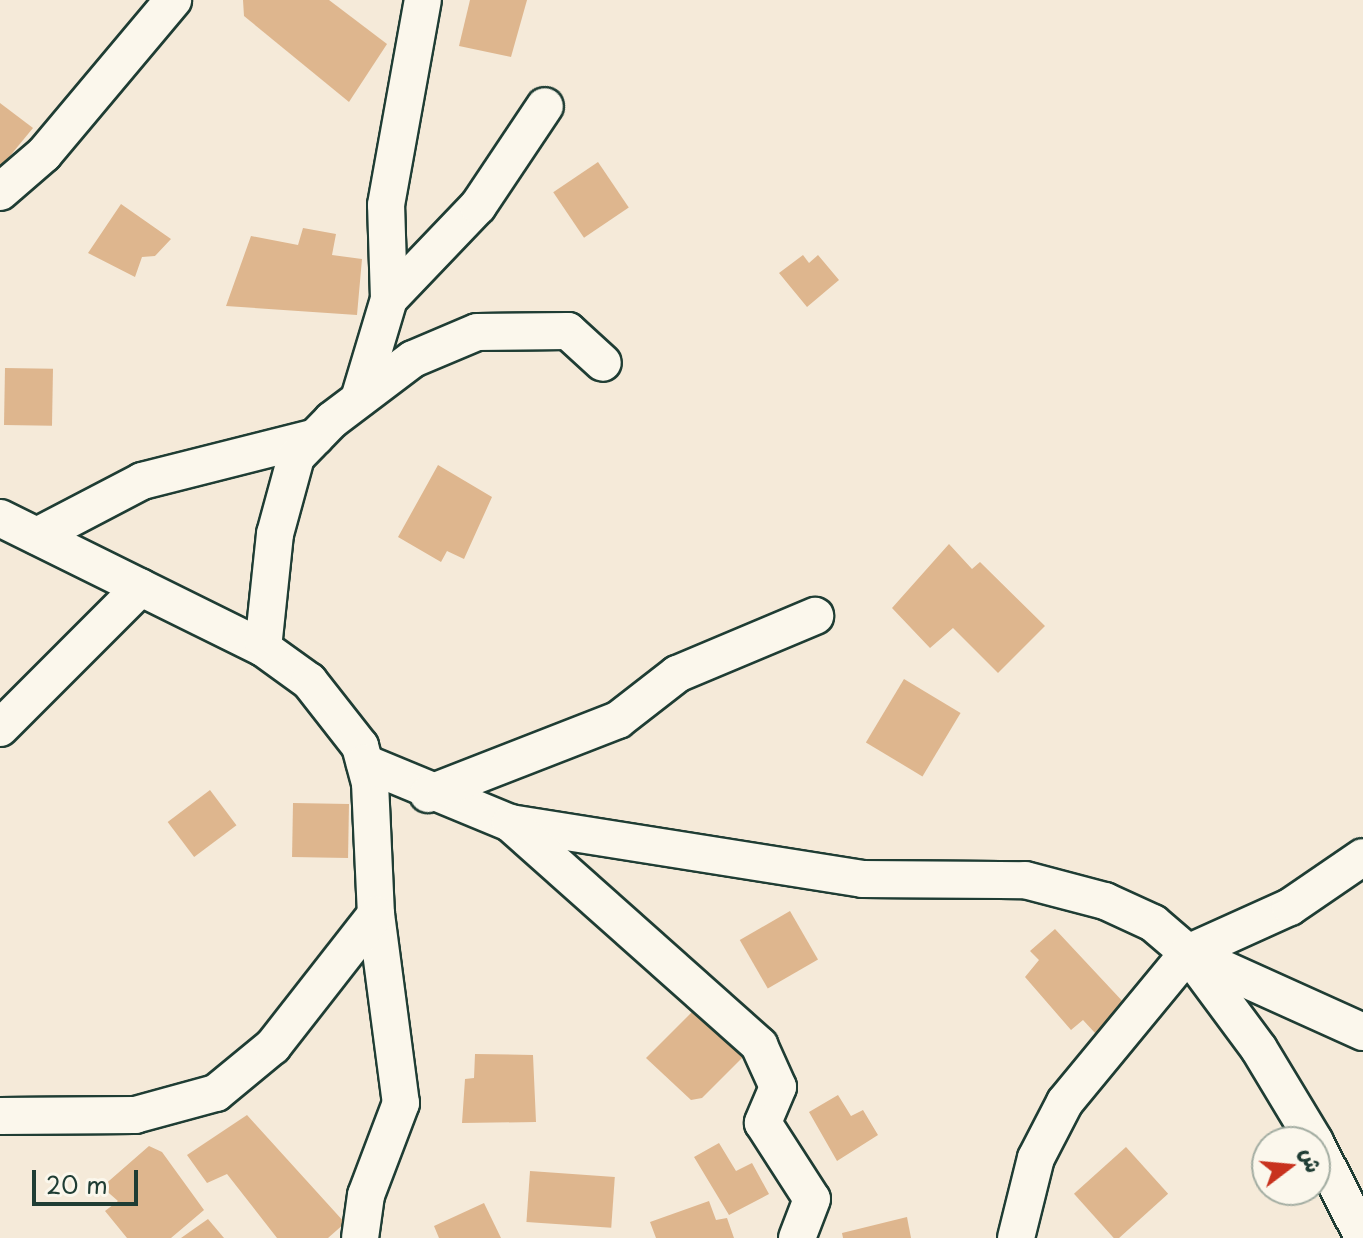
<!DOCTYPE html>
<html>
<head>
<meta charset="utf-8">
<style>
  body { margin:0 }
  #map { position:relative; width:1363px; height:1238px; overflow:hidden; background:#f5ead9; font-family:"Playpen Sans","Playpen Sans Arabic",sans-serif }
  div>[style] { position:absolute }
  .building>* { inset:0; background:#deb68e; transform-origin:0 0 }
  .roads { filter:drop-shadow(2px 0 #1f3d34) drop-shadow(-2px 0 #1f3d34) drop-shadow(0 2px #1f3d34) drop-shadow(0 -2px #1f3d34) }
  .minor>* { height:36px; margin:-18px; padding:0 18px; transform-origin:18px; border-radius:18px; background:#fbf7ec }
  span { translate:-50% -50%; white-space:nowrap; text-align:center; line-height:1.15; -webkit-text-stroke:7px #fbf7ec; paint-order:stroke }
  .north { position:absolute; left:1251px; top:1126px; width:80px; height:80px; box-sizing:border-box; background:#fbf7ec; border:2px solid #a3ada2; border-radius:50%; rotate:74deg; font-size:22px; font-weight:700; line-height:32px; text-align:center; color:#1f3d34 }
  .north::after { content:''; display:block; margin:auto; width:28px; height:36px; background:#c8321e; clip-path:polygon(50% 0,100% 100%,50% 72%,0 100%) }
  .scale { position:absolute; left:32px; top:1170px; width:106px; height:36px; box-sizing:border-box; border:4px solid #1f3d34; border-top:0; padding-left:10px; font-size:24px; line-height:28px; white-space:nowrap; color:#1f3d34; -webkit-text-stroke:6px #fbf7ec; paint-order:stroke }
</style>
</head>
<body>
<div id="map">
  <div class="building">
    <div style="clip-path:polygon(243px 0,329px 0,387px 44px,349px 102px,244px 16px)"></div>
    <div style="clip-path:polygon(470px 0,527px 0,511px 57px,459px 46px)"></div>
    <div style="clip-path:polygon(0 103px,33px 128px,0 168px)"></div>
    <div style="left:598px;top:162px;width:55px;height:54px;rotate:56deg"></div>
    <div style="clip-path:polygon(121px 204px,171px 239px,155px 256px,142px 257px,135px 277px,88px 253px)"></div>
    <div style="clip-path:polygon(303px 228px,336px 234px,332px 255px,362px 259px,357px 315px,226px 306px,251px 236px,298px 245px)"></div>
    <div style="clip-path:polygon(803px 255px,809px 263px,818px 255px,839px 280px,807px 307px,779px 273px)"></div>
    <div style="left:5px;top:368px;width:48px;height:57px;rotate:1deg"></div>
    <div style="clip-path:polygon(438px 465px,492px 497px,464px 559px,447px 551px,441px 562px,398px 537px)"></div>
    <div style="clip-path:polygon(949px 544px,972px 569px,980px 562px,1045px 626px,998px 673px,953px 628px,930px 648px,892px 608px)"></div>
    <div style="left:904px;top:679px;width:66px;height:74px;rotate:31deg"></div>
    <div style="left:210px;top:790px;width:44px;height:53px;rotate:53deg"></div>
    <div style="left:293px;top:803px;width:56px;height:54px;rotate:1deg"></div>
    <div style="left:790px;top:911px;width:56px;height:58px;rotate:60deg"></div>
    <div style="clip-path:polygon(1055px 929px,1126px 1005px,1095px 1033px,1083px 1020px,1071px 1030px,1025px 977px,1039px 960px,1030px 951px)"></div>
    <div style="clip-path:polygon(695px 1009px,743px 1057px,702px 1098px,691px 1100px,646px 1058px)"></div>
    <div style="clip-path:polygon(475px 1054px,533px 1055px,536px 1122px,462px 1123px,465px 1079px,474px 1078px)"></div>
    <div style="clip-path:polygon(838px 1095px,851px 1116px,863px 1110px,878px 1135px,837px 1161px,809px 1112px)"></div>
    <div style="clip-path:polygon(247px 1115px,345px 1223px,328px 1238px,277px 1238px,227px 1174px,207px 1183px,187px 1155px)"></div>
    <div style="clip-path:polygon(719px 1143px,736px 1171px,752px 1163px,769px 1194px,729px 1215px,694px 1157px)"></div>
    <div style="clip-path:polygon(149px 1146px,162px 1152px,204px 1210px,171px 1238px,127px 1238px,105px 1211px,118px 1201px,102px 1187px)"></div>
    <div style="left:1126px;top:1147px;width:63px;height:70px;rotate:48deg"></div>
    <div style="left:530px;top:1171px;width:85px;height:51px;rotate:4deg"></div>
    <div style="clip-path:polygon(709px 1201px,716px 1220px,727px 1218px,734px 1238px,656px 1238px,650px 1222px)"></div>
    <div style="clip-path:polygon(484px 1203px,501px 1238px,439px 1238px,434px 1226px)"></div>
    <div style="clip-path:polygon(907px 1217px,911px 1238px,843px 1238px,842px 1233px)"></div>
    <div style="clip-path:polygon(208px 1219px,224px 1238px,181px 1238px)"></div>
  </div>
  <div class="roads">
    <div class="minor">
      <div style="left:0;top:192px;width:58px;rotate:-40.8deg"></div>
      <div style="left:44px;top:154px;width:201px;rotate:-50deg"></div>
      <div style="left:389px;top:299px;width:94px;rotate:-91.8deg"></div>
      <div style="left:386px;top:205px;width:208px;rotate:-79.8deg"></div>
      <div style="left:359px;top:399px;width:104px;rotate:-73.3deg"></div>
      <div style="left:389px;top:299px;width:129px;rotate:-46.3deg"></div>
      <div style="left:478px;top:206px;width:120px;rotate:-56.2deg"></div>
      <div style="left:0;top:518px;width:293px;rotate:26.3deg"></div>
      <div style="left:263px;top:648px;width:57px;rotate:35.7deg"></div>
      <div style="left:309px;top:681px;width:83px;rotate:51.9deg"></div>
      <div style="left:360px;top:746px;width:38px;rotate:75deg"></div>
      <div style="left:370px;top:783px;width:131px;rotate:87.4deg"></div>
      <div style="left:376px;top:914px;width:191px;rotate:82.5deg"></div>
      <div style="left:401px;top:1103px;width:98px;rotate:110.8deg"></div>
      <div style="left:366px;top:1195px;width:43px;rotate:97.9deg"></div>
      <div style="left:37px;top:536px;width:119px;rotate:-27.6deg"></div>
      <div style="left:142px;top:481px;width:179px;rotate:-14.2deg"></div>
      <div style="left:263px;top:648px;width:115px;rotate:-84deg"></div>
      <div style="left:275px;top:534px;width:80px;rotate:-74.7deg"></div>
      <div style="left:296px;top:457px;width:52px;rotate:-45.8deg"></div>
      <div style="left:332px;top:420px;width:101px;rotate:-37deg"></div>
      <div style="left:413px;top:359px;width:69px;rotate:-22.9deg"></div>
      <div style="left:477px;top:332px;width:91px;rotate:-0.6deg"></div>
      <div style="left:568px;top:331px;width:47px;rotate:42.4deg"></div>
      <div style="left:0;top:728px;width:199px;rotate:-45deg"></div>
      <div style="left:365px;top:763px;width:157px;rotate:22.5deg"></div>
      <div style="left:510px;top:823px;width:356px;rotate:9deg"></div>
      <div style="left:862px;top:879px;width:163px;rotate:0.4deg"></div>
      <div style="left:1025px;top:880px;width:83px;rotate:14.7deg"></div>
      <div style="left:1105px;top:901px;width:53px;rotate:24.6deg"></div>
      <div style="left:1153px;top:923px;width:46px;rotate:40.6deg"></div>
      <div style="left:1188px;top:953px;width:119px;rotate:53.5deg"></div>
      <div style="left:1259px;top:1049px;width:109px;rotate:58.9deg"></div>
      <div style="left:428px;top:794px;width:204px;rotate:-21.3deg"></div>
      <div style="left:618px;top:720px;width:75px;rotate:-37.9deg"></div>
      <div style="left:677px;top:674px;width:150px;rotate:-22.8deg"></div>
      <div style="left:510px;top:823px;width:334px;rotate:41.7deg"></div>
      <div style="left:759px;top:1045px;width:46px;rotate:65.7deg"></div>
      <div style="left:778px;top:1087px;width:39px;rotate:113deg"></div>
      <div style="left:763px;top:1123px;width:90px;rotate:57.2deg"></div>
      <div style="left:812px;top:1199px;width:42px;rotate:111deg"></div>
      <div style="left:1188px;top:953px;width:112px;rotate:-24.3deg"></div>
      <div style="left:1290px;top:907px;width:88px;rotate:-34.4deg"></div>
      <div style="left:0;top:1116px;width:135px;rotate:-0.4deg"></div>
      <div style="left:135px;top:1115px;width:84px;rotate:-15.2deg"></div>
      <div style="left:216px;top:1093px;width:74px;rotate:-39.5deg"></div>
      <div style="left:273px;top:1046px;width:167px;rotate:-52deg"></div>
      <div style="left:1315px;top:1142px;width:106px;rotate:63.2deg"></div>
      <div style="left:1016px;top:1238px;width:82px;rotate:-76deg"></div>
      <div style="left:1036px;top:1158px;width:63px;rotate:-62.6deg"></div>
      <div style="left:1065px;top:1102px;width:193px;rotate:-50.5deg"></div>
      <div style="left:1188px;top:953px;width:192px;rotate:24.3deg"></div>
    </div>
  </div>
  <div class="north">ش</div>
  <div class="scale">20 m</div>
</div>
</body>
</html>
